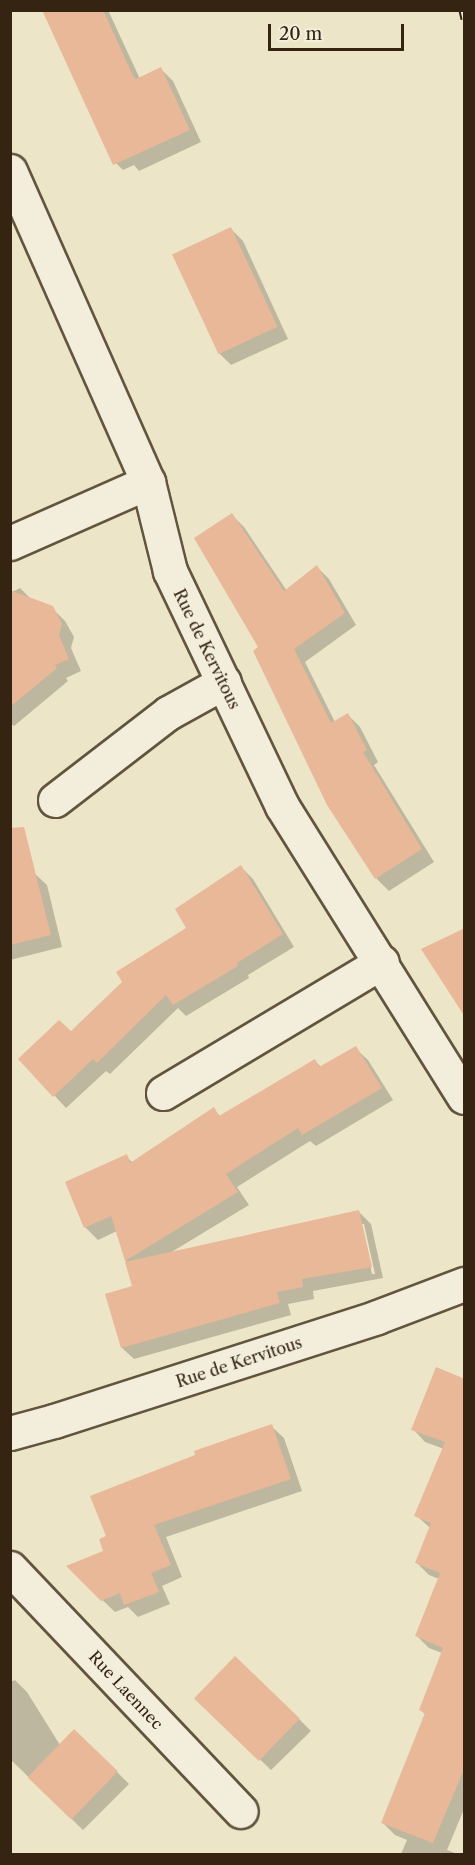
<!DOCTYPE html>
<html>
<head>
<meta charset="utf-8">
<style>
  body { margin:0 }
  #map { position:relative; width:475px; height:1865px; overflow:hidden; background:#ede5c7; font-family:"Libre Caslon Text",serif }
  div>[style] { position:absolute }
  .shadow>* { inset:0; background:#0003 }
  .building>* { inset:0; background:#e8b898; transform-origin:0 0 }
  .roads { filter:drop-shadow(2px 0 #62543e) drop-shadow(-2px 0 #62543e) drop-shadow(0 2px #62543e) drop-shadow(0 -2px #62543e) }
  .minor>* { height:33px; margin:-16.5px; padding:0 16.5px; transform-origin:16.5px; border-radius:16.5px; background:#f3eedb }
  .rail>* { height:7px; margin-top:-3.5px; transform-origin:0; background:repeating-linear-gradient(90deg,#f3eedb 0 14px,#342411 0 28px); box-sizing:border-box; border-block:2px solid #342411 }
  span { translate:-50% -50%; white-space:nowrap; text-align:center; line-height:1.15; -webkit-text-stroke:5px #f3eedb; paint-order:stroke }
  .street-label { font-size:16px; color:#342411 }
  .frame { position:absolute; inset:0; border:12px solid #342411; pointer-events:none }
  .scale { position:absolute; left:268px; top:24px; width:136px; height:27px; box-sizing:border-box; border:3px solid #342411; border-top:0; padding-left:8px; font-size:18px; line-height:21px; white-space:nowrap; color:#342411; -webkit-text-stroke:4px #f3eedb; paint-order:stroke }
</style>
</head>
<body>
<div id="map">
  <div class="shadow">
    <div style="clip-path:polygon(44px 10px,108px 10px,140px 79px,161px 69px,173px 81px,201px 142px,139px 171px,134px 165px,123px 170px,111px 158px)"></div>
    <div style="clip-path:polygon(230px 228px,243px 241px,288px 339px,231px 365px,219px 353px)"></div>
    <div style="clip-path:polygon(232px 515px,244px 527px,287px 591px,317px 567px,329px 579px,356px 625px,305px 662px,335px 722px,348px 715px,360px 727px,378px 762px,374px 765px,434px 862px,389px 891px,376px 878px,329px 804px,260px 647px)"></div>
    <div style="clip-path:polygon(20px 588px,32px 600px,52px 608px,65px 621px,74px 637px,71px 648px,81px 671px,66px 678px,68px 681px,14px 726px,10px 723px,10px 593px)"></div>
    <div style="clip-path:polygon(241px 867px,253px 879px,294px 947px,248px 975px,249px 978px,186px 1016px,178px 1008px,110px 1074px,106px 1071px,66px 1108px,54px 1095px,71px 1033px,188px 929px)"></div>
    <div style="clip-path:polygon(10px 869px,34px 873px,47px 885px,62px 947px,10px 960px)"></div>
    <div style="clip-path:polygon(evenodd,355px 1048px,368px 1060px,393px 1100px,316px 1146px,310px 1141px,237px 1187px,249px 1205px,170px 1253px,359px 1212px,371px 1224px,383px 1278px,313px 1291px,314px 1299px,288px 1304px,291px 1315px,134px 1359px,122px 1348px,134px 1287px,117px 1231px,98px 1240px,85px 1227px,126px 1156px,133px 1163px,213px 1109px,221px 1117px,315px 1061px,321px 1067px,355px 1048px,361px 1224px,364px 1224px,375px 1274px,372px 1274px,361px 1224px)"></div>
    <div style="clip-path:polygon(464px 1380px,464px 1809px,447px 1850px,458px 1854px,401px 1854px,407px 1840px,395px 1835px,383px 1823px,426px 1715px,421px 1710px,442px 1653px,429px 1648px,417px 1636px,439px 1579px,429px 1575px,417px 1563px,430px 1528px,416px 1515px,444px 1449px,425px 1442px,413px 1429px)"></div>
    <div style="clip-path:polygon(271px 1426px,284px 1438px,302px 1491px,166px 1537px,182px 1577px,162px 1586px,170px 1604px,138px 1617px,128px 1607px,115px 1612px,68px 1567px,105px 1552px)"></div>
    <div style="clip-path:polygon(15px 1680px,27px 1692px,60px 1745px,117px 1772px,129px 1784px,83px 1830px,10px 1759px,10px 1682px)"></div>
    <div style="clip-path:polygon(196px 1698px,299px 1719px,311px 1731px,271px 1770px)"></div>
  </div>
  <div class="building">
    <div style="clip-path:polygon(42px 10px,103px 10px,133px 76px,136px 79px,161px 67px,190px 130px,113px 165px)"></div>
    <div style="left:231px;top:227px;width:110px;height:65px;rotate:65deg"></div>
    <div style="clip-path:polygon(232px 513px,284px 591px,317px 565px,345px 613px,294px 649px,331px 723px,348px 713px,367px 750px,363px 752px,422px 849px,375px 879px,327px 805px,253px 651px,258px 647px,194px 538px)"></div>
    <div style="clip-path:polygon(10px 590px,53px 606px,62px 624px,59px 635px,69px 659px,55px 665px,57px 668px,10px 707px)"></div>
    <div style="clip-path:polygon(24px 827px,51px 935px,10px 945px,10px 828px)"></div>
    <div style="clip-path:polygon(241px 865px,283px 934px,237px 963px,238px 966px,173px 1005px,166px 995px,97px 1063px,93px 1059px,53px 1097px,18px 1059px,59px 1020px,71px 1031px,122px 982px,116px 972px,186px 928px,175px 909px)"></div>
    <div style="clip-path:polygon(465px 928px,465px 1017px,421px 949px)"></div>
    <div style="clip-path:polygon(356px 1046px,382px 1088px,302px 1135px,298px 1128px,226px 1174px,238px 1192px,125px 1261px,111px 1216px,84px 1228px,65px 1182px,127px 1154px,130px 1163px,214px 1107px,219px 1116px,315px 1059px,319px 1067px)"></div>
    <div style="clip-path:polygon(359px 1210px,372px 1267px,302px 1279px,303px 1287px,277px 1292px,280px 1303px,121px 1348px,105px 1294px,132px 1286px,125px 1262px)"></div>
    <div style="clip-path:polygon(436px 1367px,465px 1379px,465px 1767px,433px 1843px,381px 1823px,425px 1713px,419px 1710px,443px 1648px,415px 1636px,440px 1573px,415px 1563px,431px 1523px,414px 1516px,445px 1442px,411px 1430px)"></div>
    <div style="clip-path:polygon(272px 1424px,291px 1479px,154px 1525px,171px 1565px,151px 1573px,159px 1592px,124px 1605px,120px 1593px,101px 1601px,66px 1566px,103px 1551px,99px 1539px,106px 1536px,90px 1496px,195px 1455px,194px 1451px)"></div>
    <div style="left:235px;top:1656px;width:90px;height:59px;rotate:44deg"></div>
    <div style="left:74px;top:1729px;width:61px;height:67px;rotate:44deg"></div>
  </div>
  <div class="roads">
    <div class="minor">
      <div style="left:10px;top:171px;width:340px;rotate:66.1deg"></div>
      <div style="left:148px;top:482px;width:92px;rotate:76.1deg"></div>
      <div style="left:170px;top:571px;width:260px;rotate:64.5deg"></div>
      <div style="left:282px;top:806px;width:343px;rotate:58deg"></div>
      <div style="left:10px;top:543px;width:151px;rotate:-23.8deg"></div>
      <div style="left:55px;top:800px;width:143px;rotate:-37.6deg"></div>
      <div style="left:168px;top:713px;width:64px;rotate:-29deg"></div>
      <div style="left:163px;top:1093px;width:255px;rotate:-30.9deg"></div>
      <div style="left:10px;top:1433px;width:46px;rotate:-15.3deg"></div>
      <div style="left:54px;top:1421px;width:339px;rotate:-17.8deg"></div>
      <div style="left:377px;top:1317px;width:93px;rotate:-20.8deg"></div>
      <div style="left:10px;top:1568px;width:335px;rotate:46.5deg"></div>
    </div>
  </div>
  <div class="rail">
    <div style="left:462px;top:10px;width:9px;rotate:77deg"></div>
  </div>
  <div class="street-label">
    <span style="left:207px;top:649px;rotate:64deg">Rue de Kervitous</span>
    <span style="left:239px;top:1362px;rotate:-18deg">Rue de Kervitous</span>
    <span style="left:126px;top:1690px;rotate:47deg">Rue Laennec</span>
  </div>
  <div class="frame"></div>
  <div class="scale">20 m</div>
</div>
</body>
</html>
